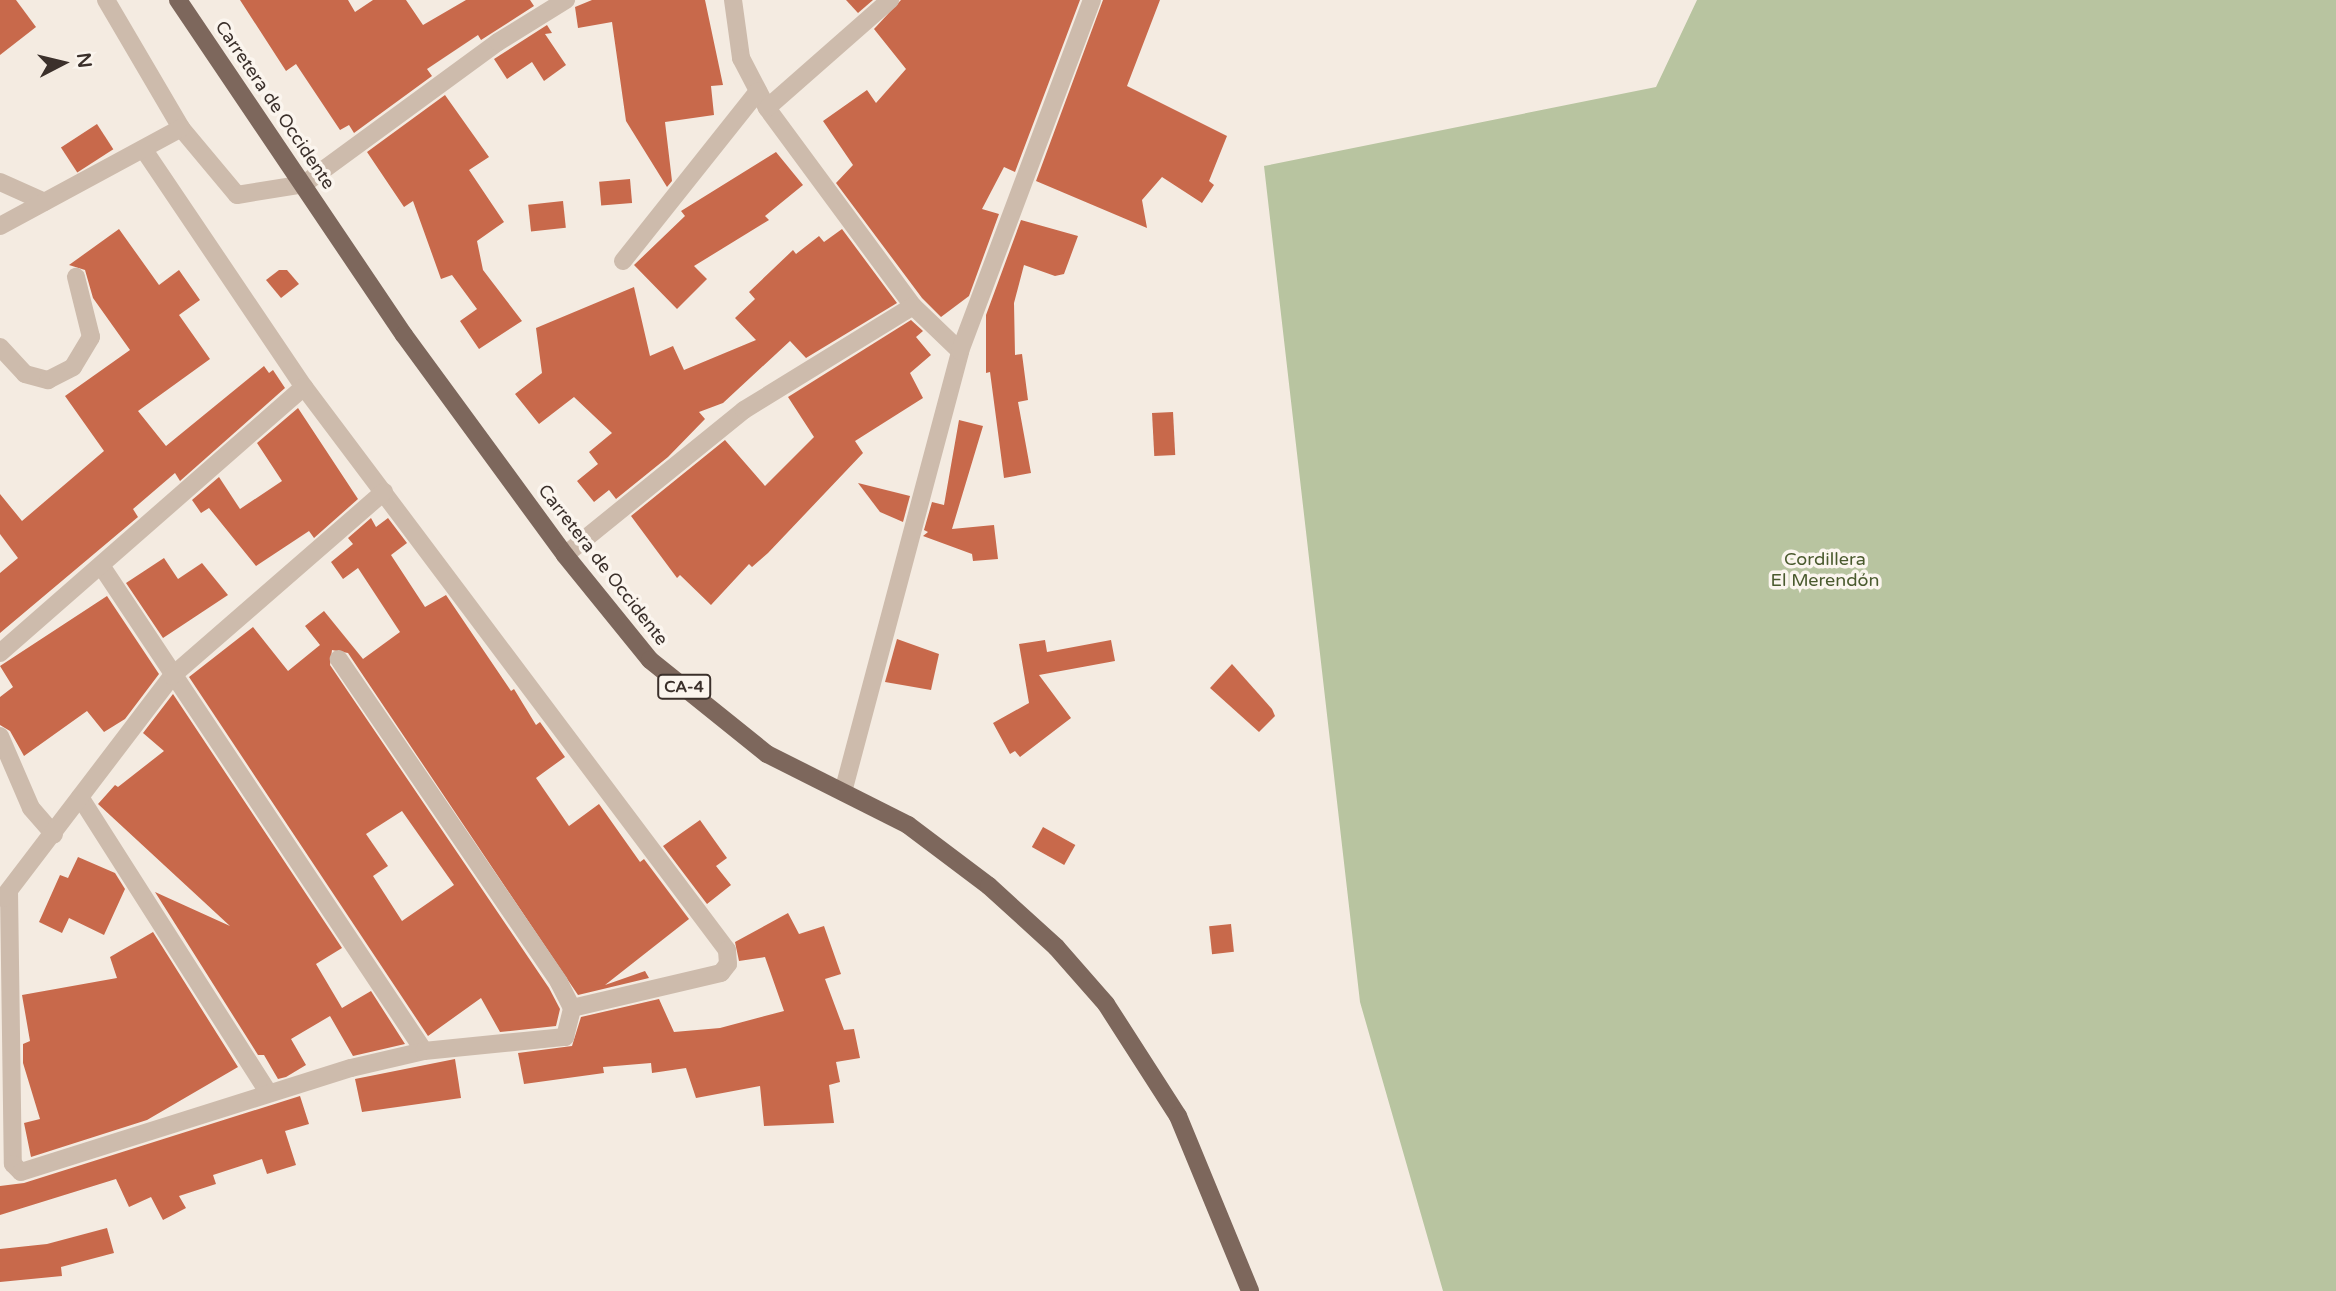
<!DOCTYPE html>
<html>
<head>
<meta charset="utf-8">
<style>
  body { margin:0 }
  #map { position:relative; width:2336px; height:1291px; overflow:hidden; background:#f4ebe1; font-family:"Varela Round",sans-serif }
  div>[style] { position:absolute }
  .green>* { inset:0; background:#b8c4a0 }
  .building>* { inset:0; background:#c8694b; transform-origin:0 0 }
  .minor>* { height:18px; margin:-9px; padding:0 9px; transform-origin:9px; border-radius:9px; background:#cdbbac }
  .major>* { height:18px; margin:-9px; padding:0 9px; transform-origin:9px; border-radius:9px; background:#7d675c }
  span { translate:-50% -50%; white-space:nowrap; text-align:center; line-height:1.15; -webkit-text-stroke:7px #fbf5ee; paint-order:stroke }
  .shield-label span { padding:2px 5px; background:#fbf5ee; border:2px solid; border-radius:5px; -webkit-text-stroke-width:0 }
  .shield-label { font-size:16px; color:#3b302b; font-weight:700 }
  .street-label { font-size:18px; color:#3b302b }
  .park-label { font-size:18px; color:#4a5a2e }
  .north { position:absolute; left:28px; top:28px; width:70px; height:70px; -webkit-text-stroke:5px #fbf5ee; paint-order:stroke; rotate:83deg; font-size:19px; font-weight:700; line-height:28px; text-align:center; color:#3b302b }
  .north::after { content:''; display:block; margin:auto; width:24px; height:32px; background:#3b302b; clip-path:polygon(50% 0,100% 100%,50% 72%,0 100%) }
</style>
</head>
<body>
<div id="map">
  <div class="green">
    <div style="clip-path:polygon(1697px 0,2336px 0,2336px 1291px,1443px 1291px,1360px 1002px,1264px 166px,1656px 87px)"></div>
  </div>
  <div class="building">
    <div style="clip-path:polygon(0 0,16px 0,36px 27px,0 55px)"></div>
    <div style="clip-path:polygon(240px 0,348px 0,355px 12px,373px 0,406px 0,423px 25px,466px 0,530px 0,534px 6px,481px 40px,478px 35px,427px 69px,432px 76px,354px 133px,349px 125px,340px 130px,296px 64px,286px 71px)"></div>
    <div style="clip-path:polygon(592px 0,705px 0,723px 85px,711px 86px,714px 115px,665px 122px,672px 181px,667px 187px,626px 121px,612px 22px,578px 28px,575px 7px)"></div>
    <div style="clip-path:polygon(846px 0,873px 0,858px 13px)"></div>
    <div style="clip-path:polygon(901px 0,1080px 0,1015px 172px,1004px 167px,982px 209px,999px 214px,969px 296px,941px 317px,922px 298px,836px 183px,853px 165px,823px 121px,867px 90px,876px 103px,906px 69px,874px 29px)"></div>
    <div style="clip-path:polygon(1103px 0,1160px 0,1127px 86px,1227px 136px,1209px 181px,1214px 185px,1202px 203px,1162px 177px,1142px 200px,1147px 228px,1036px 181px)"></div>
    <div style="clip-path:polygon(547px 25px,552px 33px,545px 34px,566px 65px,544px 81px,532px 62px,507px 79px,494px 59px)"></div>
    <div style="clip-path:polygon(445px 95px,489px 157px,469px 170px,504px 222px,477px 241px,483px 270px,522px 321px,479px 349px,460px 321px,477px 309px,452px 275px,441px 279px,413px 201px,404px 207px,367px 152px)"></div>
    <div style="left:97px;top:124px;width:30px;height:43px;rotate:57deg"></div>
    <div style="clip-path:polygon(776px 152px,803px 185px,765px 216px,769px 220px,694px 266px,707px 279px,677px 309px,634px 265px,685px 216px,681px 211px)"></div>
    <div style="left:630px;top:179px;width:24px;height:31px;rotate:85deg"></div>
    <div style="left:563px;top:201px;width:27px;height:35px;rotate:84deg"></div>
    <div style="clip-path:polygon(1021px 220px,1078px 236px,1064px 274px,1055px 276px,1024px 265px,1014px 303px,1015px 355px,1022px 354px,1028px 400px,1018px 402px,1031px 473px,1004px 478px,990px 372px,986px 373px,986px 315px)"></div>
    <div style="clip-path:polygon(119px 229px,159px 285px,179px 270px,200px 300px,179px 315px,210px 359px,138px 411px,166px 446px,264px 366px,269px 373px,273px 370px,285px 388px,180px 481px,175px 473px,133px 509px,138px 517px,0 633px,0 573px,18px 558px,0 534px,0 494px,22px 521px,104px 451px,65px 396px,130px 350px,93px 298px,85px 270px,69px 265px)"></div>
    <div style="clip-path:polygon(842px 229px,897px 303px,806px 358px,790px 341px,723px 403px,699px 412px,705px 419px,668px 457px,616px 499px,609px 490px,594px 502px,577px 481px,598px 464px,589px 452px,612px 433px,574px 397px,539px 424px,515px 394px,542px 373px,536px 328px,634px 287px,650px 356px,673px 346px,684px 370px,756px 340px,735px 318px,755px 299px,749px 292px,793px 250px,796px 254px,819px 236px,824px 242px)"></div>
    <div style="clip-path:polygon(279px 270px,287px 270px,299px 284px,281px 298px,266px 280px)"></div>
    <div style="clip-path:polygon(911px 320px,923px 331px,916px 337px,931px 355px,910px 373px,923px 398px,855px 441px,863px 453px,768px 553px,752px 567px,749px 564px,711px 605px,680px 575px,677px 578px,631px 516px,725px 440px,765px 486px,814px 437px,788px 397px)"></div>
    <div style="clip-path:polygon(298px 408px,358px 499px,314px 538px,309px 531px,256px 566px,209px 508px,201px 513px,192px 500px,219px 477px,240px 509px,282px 481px,257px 443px)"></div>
    <div style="left:1173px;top:412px;width:43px;height:21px;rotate:87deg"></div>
    <div style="clip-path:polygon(959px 420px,983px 426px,952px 529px,994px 525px,998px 559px,973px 561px,972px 554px,923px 536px,928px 532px,924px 530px,932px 502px,944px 505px)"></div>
    <div style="clip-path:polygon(858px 483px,910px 496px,903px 522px,880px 512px)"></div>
    <div style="clip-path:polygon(evenodd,371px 518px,376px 527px,388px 518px,407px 543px,391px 555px,425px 607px,446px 595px,511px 691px,514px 689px,536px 725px,540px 722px,565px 757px,536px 778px,569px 826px,599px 804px,640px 862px,644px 859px,689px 919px,605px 985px,645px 971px,649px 978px,578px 995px,348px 653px,332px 650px,330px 665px,549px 988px,560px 1009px,556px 1026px,500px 1032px,481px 998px,428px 1036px,189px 677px,253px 627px,288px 671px,320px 645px,305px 626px,324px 611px,363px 659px,400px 632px,358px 568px,343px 579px,331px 562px,353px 544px,348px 538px,371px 518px,402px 811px,454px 885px,402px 921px,373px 876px,388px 866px,366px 834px,402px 811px)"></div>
    <div style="clip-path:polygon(164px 558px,178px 579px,202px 563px,228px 595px,163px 638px,126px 583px)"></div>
    <div style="clip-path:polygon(107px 596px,159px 674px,125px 719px,104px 732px,87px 711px,24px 756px,10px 731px,0 725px,0 697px,13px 687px,0 666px)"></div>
    <div style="clip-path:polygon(897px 639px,939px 654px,931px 690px,885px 682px)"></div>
    <div style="clip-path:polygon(1045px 640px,1047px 652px,1111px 640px,1115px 661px,1039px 675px,1071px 718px,1020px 757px,1015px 751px,1010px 754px,993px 723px,1029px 703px,1019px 644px)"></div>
    <div style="clip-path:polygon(1232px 664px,1272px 709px,1275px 716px,1259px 732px,1210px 688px)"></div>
    <div style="clip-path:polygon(173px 694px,342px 948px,316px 964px,342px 1008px,371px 991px,405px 1044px,353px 1056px,330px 1016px,291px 1039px,306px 1065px,286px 1077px,278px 1079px,264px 1055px,258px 1055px,155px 892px,230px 926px,98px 804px,115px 785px,118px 787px,164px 751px,143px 733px)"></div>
    <div style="clip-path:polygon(700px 820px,727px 858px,716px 866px,731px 885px,707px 904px,663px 846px)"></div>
    <div style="left:1043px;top:827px;width:37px;height:23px;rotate:29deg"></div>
    <div style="clip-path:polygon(78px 857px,115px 873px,125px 889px,104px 935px,69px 918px,62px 933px,39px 922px,60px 875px,68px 878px)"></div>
    <div style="clip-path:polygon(788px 913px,799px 934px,824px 926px,841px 974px,825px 979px,844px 1030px,854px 1029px,860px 1058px,836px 1062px,840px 1082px,829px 1085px,834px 1123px,764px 1126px,760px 1086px,696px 1098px,686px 1068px,652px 1073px,651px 1063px,603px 1067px,604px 1073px,524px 1084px,518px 1053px,572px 1046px,581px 1017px,659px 999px,674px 1032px,720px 1028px,784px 1011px,765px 957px,739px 961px,735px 942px)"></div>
    <div style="left:1231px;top:924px;width:28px;height:22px;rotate:84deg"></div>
    <div style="clip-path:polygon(153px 932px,238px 1067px,147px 1120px,31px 1157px,24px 1123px,40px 1119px,23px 1063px,23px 1044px,30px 1041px,22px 995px,117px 978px,110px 957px)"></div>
    <div style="clip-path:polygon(455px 1059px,461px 1098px,362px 1112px,355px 1079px)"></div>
    <div style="clip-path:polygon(300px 1096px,309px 1124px,285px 1131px,296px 1165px,267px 1174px,262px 1159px,213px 1175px,216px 1184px,179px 1196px,186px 1208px,163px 1220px,151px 1197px,129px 1207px,116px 1179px,0 1215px,0 1186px,24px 1183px)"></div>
    <div style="clip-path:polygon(107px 1228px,114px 1253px,61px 1267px,62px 1276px,0 1282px,0 1249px,47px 1244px)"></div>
  </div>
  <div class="minor">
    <div style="left:106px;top:0;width:148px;rotate:59.6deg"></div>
    <div style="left:181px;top:128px;width:87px;rotate:50.1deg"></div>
    <div style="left:237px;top:195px;width:68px;rotate:-9.3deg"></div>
    <div style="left:304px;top:184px;width:240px;rotate:-36.2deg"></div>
    <div style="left:498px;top:42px;width:80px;rotate:-31.7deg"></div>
    <div style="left:733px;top:0;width:59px;rotate:82.1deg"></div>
    <div style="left:741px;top:58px;width:56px;rotate:62.5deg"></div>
    <div style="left:767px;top:108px;width:246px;rotate:53.6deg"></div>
    <div style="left:913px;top:306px;width:65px;rotate:43.8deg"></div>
    <div style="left:767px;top:108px;width:164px;rotate:-41.3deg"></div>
    <div style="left:144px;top:150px;width:286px;rotate:56deg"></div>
    <div style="left:304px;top:387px;width:704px;rotate:53.08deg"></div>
    <div style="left:727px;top:950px;width:14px;rotate:86deg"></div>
    <div style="left:728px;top:964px;width:11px;rotate:128deg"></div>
    <div style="left:721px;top:973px;width:153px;rotate:166.8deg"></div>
    <div style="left:0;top:182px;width:49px;rotate:24deg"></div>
    <div style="left:0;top:226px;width:206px;rotate:-28.4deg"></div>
    <div style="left:623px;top:261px;width:217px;rotate:-51.5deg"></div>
    <div style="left:0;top:347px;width:37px;rotate:47deg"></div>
    <div style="left:25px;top:374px;width:24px;rotate:15deg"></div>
    <div style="left:48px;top:380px;width:28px;rotate:-27deg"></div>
    <div style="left:73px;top:367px;width:35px;rotate:-59deg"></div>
    <div style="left:91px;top:337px;width:62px;rotate:-104deg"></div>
    <div style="left:565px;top:555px;width:230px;rotate:-39deg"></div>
    <div style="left:744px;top:410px;width:198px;rotate:-31.6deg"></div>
    <div style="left:102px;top:567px;width:581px;rotate:56.36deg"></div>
    <div style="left:0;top:653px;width:404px;rotate:-41.2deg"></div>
    <div style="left:0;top:736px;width:78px;rotate:66.7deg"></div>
    <div style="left:31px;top:808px;width:35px;rotate:49deg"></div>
    <div style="left:843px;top:792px;width:456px;rotate:-75.1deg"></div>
    <div style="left:960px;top:351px;width:375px;rotate:-69.4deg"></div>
    <div style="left:80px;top:797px;width:350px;rotate:57.5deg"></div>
    <div style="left:9px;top:891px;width:273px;rotate:89.2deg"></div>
    <div style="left:13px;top:1164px;width:11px;rotate:45deg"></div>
    <div style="left:21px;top:1172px;width:346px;rotate:-17.5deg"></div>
    <div style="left:351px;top:1068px;width:75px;rotate:-13.1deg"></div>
    <div style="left:424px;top:1051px;width:142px;rotate:-5.7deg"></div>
    <div style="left:565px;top:1037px;width:30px;rotate:-76deg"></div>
    <div style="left:572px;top:1008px;width:29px;rotate:-117deg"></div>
    <div style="left:559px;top:982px;width:391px;rotate:-124.3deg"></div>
    <div style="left:3px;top:898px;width:279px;rotate:-52.7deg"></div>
    <div style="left:172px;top:676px;width:281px;rotate:-41deg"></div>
  </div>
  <div class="major">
    <div style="left:178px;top:0;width:404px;rotate:56deg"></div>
    <div style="left:404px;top:335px;width:273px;rotate:53.8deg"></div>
    <div style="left:565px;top:555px;width:135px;rotate:51deg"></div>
    <div style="left:650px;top:660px;width:150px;rotate:38.8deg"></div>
    <div style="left:767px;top:754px;width:158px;rotate:26.7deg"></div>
    <div style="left:908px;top:825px;width:101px;rotate:37deg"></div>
    <div style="left:989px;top:886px;width:91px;rotate:42.3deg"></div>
    <div style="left:1056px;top:947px;width:76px;rotate:48.7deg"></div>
    <div style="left:1106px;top:1004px;width:133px;rotate:57.3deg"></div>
    <div style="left:1178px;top:1116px;width:189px;rotate:67.6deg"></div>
  </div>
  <div class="shield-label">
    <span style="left:684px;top:687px">CA-4</span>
  </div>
  <div class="street-label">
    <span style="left:275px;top:105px;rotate:56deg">Carretera de Occidente</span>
    <span style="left:603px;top:565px;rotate:52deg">Carretera de Occidente</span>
  </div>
  <div class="park-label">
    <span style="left:1825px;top:570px">Cordillera<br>El Merendón</span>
  </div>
  <div class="north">N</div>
</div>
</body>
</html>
